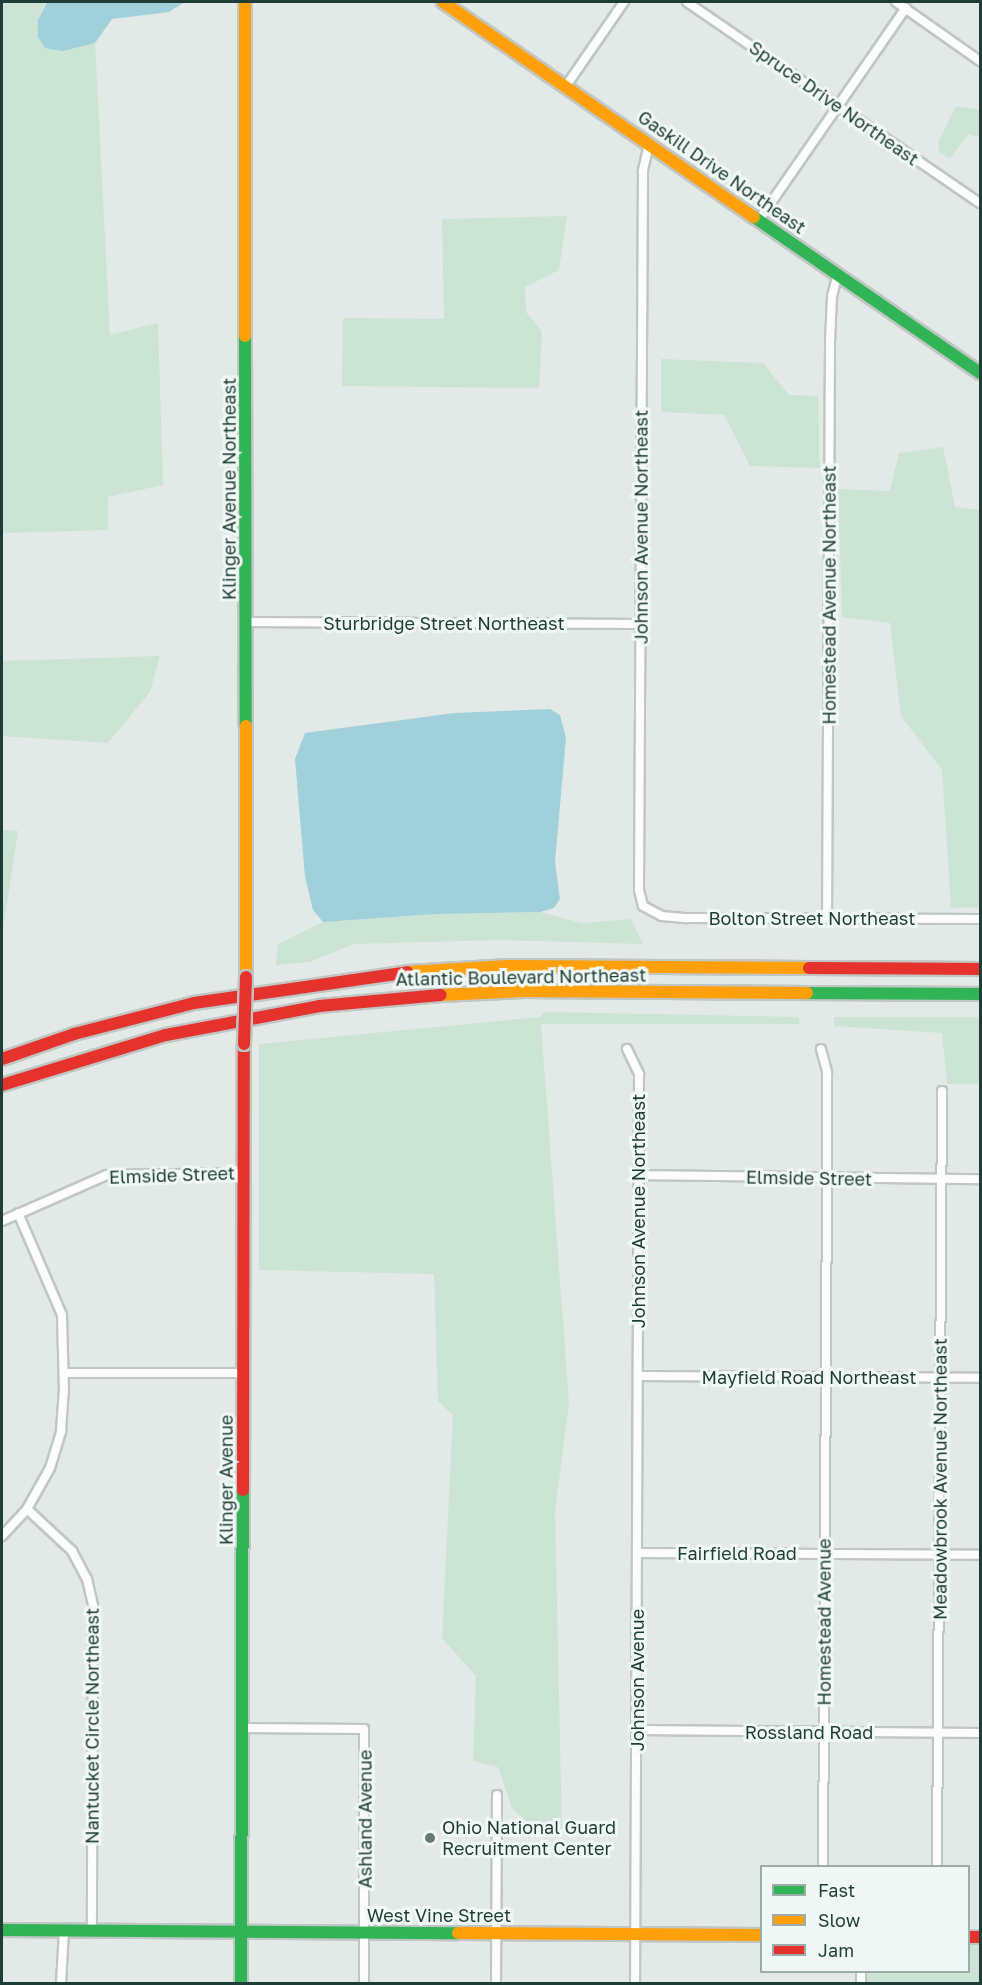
<!DOCTYPE html>
<html>
<head>
<meta charset="utf-8">
<style>
  body { margin:0 }
  #map { position:relative; width:982px; height:1985px; overflow:hidden; background:#e3e9e6; font-family:"Golos Text",sans-serif }
  div>[style] { position:absolute }
  .green>* { inset:0; background:#cbe4d3 }
  .water>* { inset:0; background:#a0d0da }
  .roads { filter:drop-shadow(2px 0 #c0c6c3) drop-shadow(-2px 0 #c0c6c3) drop-shadow(0 2px #c0c6c3) drop-shadow(0 -2px #c0c6c3) }
  .street>* { height:8px; margin:-4px; padding:0 4px; transform-origin:4px; border-radius:4px; background:#fbfcfb }
  .fast>* { height:12px; margin:-6px; padding:0 6px; transform-origin:6px; border-radius:6px; background:#30b455 }
  .slow>* { height:12px; margin:-6px; padding:0 6px; transform-origin:6px; border-radius:6px; background:#ff9f0a }
  .jam>* { height:12px; margin:-6px; padding:0 6px; transform-origin:6px; border-radius:6px; background:#e5322d }
  .bridges { filter:drop-shadow(2px 0 #bec6c3) drop-shadow(-2px 0 #bec6c3) drop-shadow(0 2px #bec6c3) drop-shadow(0 -2px #bec6c3) }
  .jam-bridge>* { height:12px; margin:-6px; padding:0 6px; transform-origin:6px; border-radius:6px; background:#e5322d }
  .dots>* { width:16px; height:16px; translate:-50% -50%; box-sizing:border-box; border:3px solid #f0f8f5; border-radius:50% }
  span { translate:-50% -50%; white-space:nowrap; text-align:center; line-height:1.15; -webkit-text-stroke:6px #f0f8f5; paint-order:stroke }
  .street-label { font-size:18px; color:#1f3d36 }
  .poi-label { font-size:18px; color:#1f3d36 }
  .left { translate:0 -50%; text-align:left }
  .frame { position:absolute; inset:0; border:3px solid #1f3d36; pointer-events:none }
  .legend { position:absolute; left:760px; top:1865px; width:210px; height:108px; box-sizing:border-box; background:#f0f8f5; border:2px solid #9cada9; margin:0; padding:8px 10px; list-style:none; font-size:18px; color:#1f3d36 }
  .legend li { display:flex; align-items:center; gap:12px; height:30px }
  .legend b { width:30px; border:2px solid #9cada9 }
</style>
</head>
<body>
<div id="map">
  <div class="green">
    <div style="clip-path:polygon(2px 2px,45px 2px,38px 20px,38px 37px,63px 51px,95px 43px,110px 335px,158px 323px,163px 485px,108px 497px,108px 530px,2px 533px)"></div>
    <div style="clip-path:polygon(956px 106px,980px 110px,980px 137px,968px 134px,950px 159px,940px 153px,938px 143px)"></div>
    <div style="clip-path:polygon(567px 216px,559px 270px,525px 287px,526px 312px,542px 332px,539px 388px,342px 386px,343px 318px,444px 319px,442px 219px)"></div>
    <div style="clip-path:polygon(661px 359px,763px 363px,789px 395px,818px 396px,820px 468px,750px 466px,724px 415px,661px 412px)"></div>
    <div style="clip-path:polygon(943px 447px,955px 507px,980px 510px,980px 907px,951px 908px,942px 770px,901px 716px,890px 623px,842px 617px,838px 489px,890px 491px,899px 453px)"></div>
    <div style="clip-path:polygon(160px 656px,150px 692px,108px 743px,2px 736px,2px 661px)"></div>
    <div style="clip-path:polygon(2px 830px,18px 831px,2px 936px)"></div>
    <div style="clip-path:polygon(540px 912px,582px 923px,631px 919px,643px 944px,500px 940px,354px 944px,309px 962px,276px 965px,278px 944px,323px 922px,436px 914px)"></div>
    <div style="clip-path:polygon(545px 1012px,798px 1017px,800px 1024px,541px 1024px,569px 1403px,555px 1511px,562px 1833px,535px 1830px,512px 1808px,498px 1767px,473px 1761px,476px 1676px,442px 1638px,453px 1415px,438px 1401px,434px 1274px,259px 1270px,259px 1044px,540px 1017px)"></div>
    <div style="clip-path:polygon(834px 1017px,980px 1017px,980px 1084px,947px 1084px,942px 1033px,834px 1026px)"></div>
    <div style="clip-path:polygon(969px 1942px,980px 1942px,980px 1983px,866px 1983px,864px 1972px,968px 1972px)"></div>
  </div>
  <div class="water">
    <div style="clip-path:polygon(47px 2px,185px 2px,169px 12px,112px 19px,95px 43px,63px 51px,45px 48px,38px 37px,38px 20px)"></div>
    <div style="clip-path:polygon(550px 709px,560px 715px,566px 738px,555px 862px,560px 899px,554px 908px,540px 912px,436px 914px,323px 922px,313px 910px,305px 877px,295px 759px,305px 733px,454px 713px)"></div>
  </div>
  <div class="roads">
    <div class="street">
      <div style="left:687px;top:2px;width:355px;rotate:34.5deg"></div>
      <div style="left:896px;top:2px;width:103px;rotate:35.1deg"></div>
      <div style="left:566px;top:86px;width:102px;rotate:-55.4deg"></div>
      <div style="left:649px;top:144px;width:28px;rotate:103deg"></div>
      <div style="left:643px;top:171px;width:719px;rotate:90.32deg"></div>
      <div style="left:639px;top:890px;width:16px;rotate:76deg"></div>
      <div style="left:643px;top:906px;width:21px;rotate:28deg"></div>
      <div style="left:662px;top:916px;width:25px;rotate:5deg"></div>
      <div style="left:687px;top:918px;width:293px;rotate:0.2deg"></div>
      <div style="left:759px;top:220px;width:258px;rotate:-55.3deg"></div>
      <div style="left:247px;top:622px;width:394px;rotate:0.3deg"></div>
      <div style="left:827px;top:918px;width:576px;rotate:-89.7deg"></div>
      <div style="left:830px;top:342px;width:46px;rotate:-87.5deg"></div>
      <div style="left:832px;top:296px;width:23px;rotate:-75deg"></div>
      <div style="left:627px;top:1049px;width:28px;rotate:64deg"></div>
      <div style="left:639px;top:1074px;width:910px;rotate:90.25deg"></div>
      <div style="left:821px;top:1049px;width:24px;rotate:75deg"></div>
      <div style="left:827px;top:1072px;width:106px;rotate:90deg"></div>
      <div style="left:827px;top:1178px;width:688px;rotate:90.33deg"></div>
      <div style="left:638px;top:1175px;width:342px;rotate:0.7deg"></div>
      <div style="left:2px;top:1221px;width:115px;rotate:-23.7deg"></div>
      <div style="left:107px;top:1175px;width:137px;rotate:-0.8deg"></div>
      <div style="left:65px;top:1373px;width:179px"></div>
      <div style="left:638px;top:1376px;width:342px;rotate:0.3deg"></div>
      <div style="left:27px;top:1509px;width:62px;rotate:43deg"></div>
      <div style="left:72px;top:1551px;width:32px;rotate:62deg"></div>
      <div style="left:87px;top:1579px;width:28px;rotate:77deg"></div>
      <div style="left:93px;top:1606px;width:324px;rotate:90.2deg"></div>
      <div style="left:2px;top:1536px;width:37px;rotate:-47deg"></div>
      <div style="left:27px;top:1509px;width:47px;rotate:-60.7deg"></div>
      <div style="left:50px;top:1468px;width:39px;rotate:-73deg"></div>
      <div style="left:61px;top:1431px;width:39px;rotate:-86deg"></div>
      <div style="left:64px;top:1392px;width:77px;rotate:-91.5deg"></div>
      <div style="left:62px;top:1315px;width:111px;rotate:-113.3deg"></div>
      <div style="left:638px;top:1553px;width:342px;rotate:0.3deg"></div>
      <div style="left:242px;top:1728px;width:122px;rotate:0.5deg"></div>
      <div style="left:364px;top:1729px;width:255px;rotate:90deg"></div>
      <div style="left:637px;top:1730px;width:343px;rotate:0.5deg"></div>
      <div style="left:937px;top:1866px;width:775px;rotate:-89.63deg"></div>
      <div style="left:861px;top:1972px;width:12px;rotate:90deg"></div>
      <div style="left:61px;top:1984px;width:54px;rotate:-86.8deg"></div>
      <div style="left:496px;top:1984px;width:189px;rotate:-89.7deg"></div>
    </div>
    <div class="fast">
      <div style="left:754px;top:217px;width:275px;rotate:34.6deg"></div>
      <div style="left:245px;top:336px;width:390px;rotate:89.9deg"></div>
      <div style="left:807px;top:993px;width:173px;rotate:0.3deg"></div>
      <div style="left:2px;top:1930px;width:456px;rotate:0.4deg"></div>
      <div style="left:241px;top:1984px;width:494px;rotate:-89.8deg"></div>
    </div>
    <div class="slow">
      <div style="left:245px;top:2px;width:334px;rotate:90deg"></div>
      <div style="left:443px;top:2px;width:378px;rotate:34.7deg"></div>
      <div style="left:246px;top:726px;width:251px;rotate:90deg"></div>
      <div style="left:408px;top:972px;width:101px;rotate:-3.4deg"></div>
      <div style="left:509px;top:966px;width:300px;rotate:0.4deg"></div>
      <div style="left:441px;top:995px;width:83px;rotate:-2.8deg"></div>
      <div style="left:524px;top:991px;width:283px;rotate:0.4deg"></div>
      <div style="left:458px;top:1933px;width:304px;rotate:0.4deg"></div>
    </div>
    <div class="jam">
      <div style="left:809px;top:968px;width:171px;rotate:0.3deg"></div>
      <div style="left:2px;top:1059px;width:76px;rotate:-19.1deg"></div>
      <div style="left:74px;top:1034px;width:124px;rotate:-14.5deg"></div>
      <div style="left:194px;top:1003px;width:216px;rotate:-8.2deg"></div>
      <div style="left:2px;top:1085px;width:171px;rotate:-17deg"></div>
      <div style="left:166px;top:1035px;width:156px;rotate:-10.7deg"></div>
      <div style="left:319px;top:1006px;width:122px;rotate:-5.2deg"></div>
      <div style="left:243px;top:1490px;width:446px;rotate:-89.9deg"></div>
      <div style="left:968px;top:1937px;width:12px"></div>
    </div>
  </div>
  <div class="bridges">
    <div class="jam-bridge">
      <div style="left:244px;top:1044px;width:67px;rotate:-88.3deg"></div>
    </div>
  </div>
  <div class="dots">
    <div style="left:430px;top:1838px;background:#647974"></div>
  </div>
  <div class="street-label">
    <span style="left:834px;top:103px;rotate:35deg">Spruce Drive Northeast</span>
    <span style="left:722px;top:172px;rotate:35deg">Gaskill Drive Northeast</span>
    <span style="left:229px;top:489px;rotate:-90deg">Klinger Avenue Northeast</span>
    <span style="left:641px;top:527px;rotate:-90deg">Johnson Avenue Northeast</span>
    <span style="left:829px;top:595px;rotate:-90deg">Homestead Avenue Northeast</span>
    <span style="left:444px;top:623px">Sturbridge Street Northeast</span>
    <span style="left:812px;top:918px">Bolton Street Northeast</span>
    <span style="left:521px;top:977px;rotate:-1deg">Atlantic Boulevard Northeast</span>
    <span style="left:172px;top:1175px;rotate:-2deg">Elmside Street</span>
    <span style="left:809px;top:1178px;rotate:1deg">Elmside Street</span>
    <span style="left:638px;top:1211px;rotate:-90deg">Johnson Avenue Northeast</span>
    <span style="left:809px;top:1377px">Mayfield Road Northeast</span>
    <span style="left:940px;top:1479px;rotate:-90deg">Meadowbrook Avenue Northeast</span>
    <span style="left:226px;top:1480px;rotate:-90deg">Klinger Avenue</span>
    <span style="left:737px;top:1553px">Fairfield Road</span>
    <span style="left:824px;top:1622px;rotate:-90deg">Homestead Avenue</span>
    <span style="left:637px;top:1680px;rotate:-90deg">Johnson Avenue</span>
    <span style="left:92px;top:1726px;rotate:-90deg">Nantucket Circle Northeast</span>
    <span style="left:809px;top:1732px">Rossland Road</span>
    <span style="left:365px;top:1819px;rotate:-90deg">Ashland Avenue</span>
    <span style="left:439px;top:1915px">West Vine Street</span>
  </div>
  <div class="poi-label">
    <span class="left" style="left:442px;top:1838px">Ohio National Guard<br>Recruitment Center</span>
  </div>
  <div class="frame"></div>
  <ul class="legend">
  <li><b style="height:8px;background:#30b455"></b>Fast</li>
  <li><b style="height:8px;background:#ff9f0a"></b>Slow</li>
  <li><b style="height:8px;background:#e5322d"></b>Jam</li>
  </ul>
</div>
</body>
</html>
